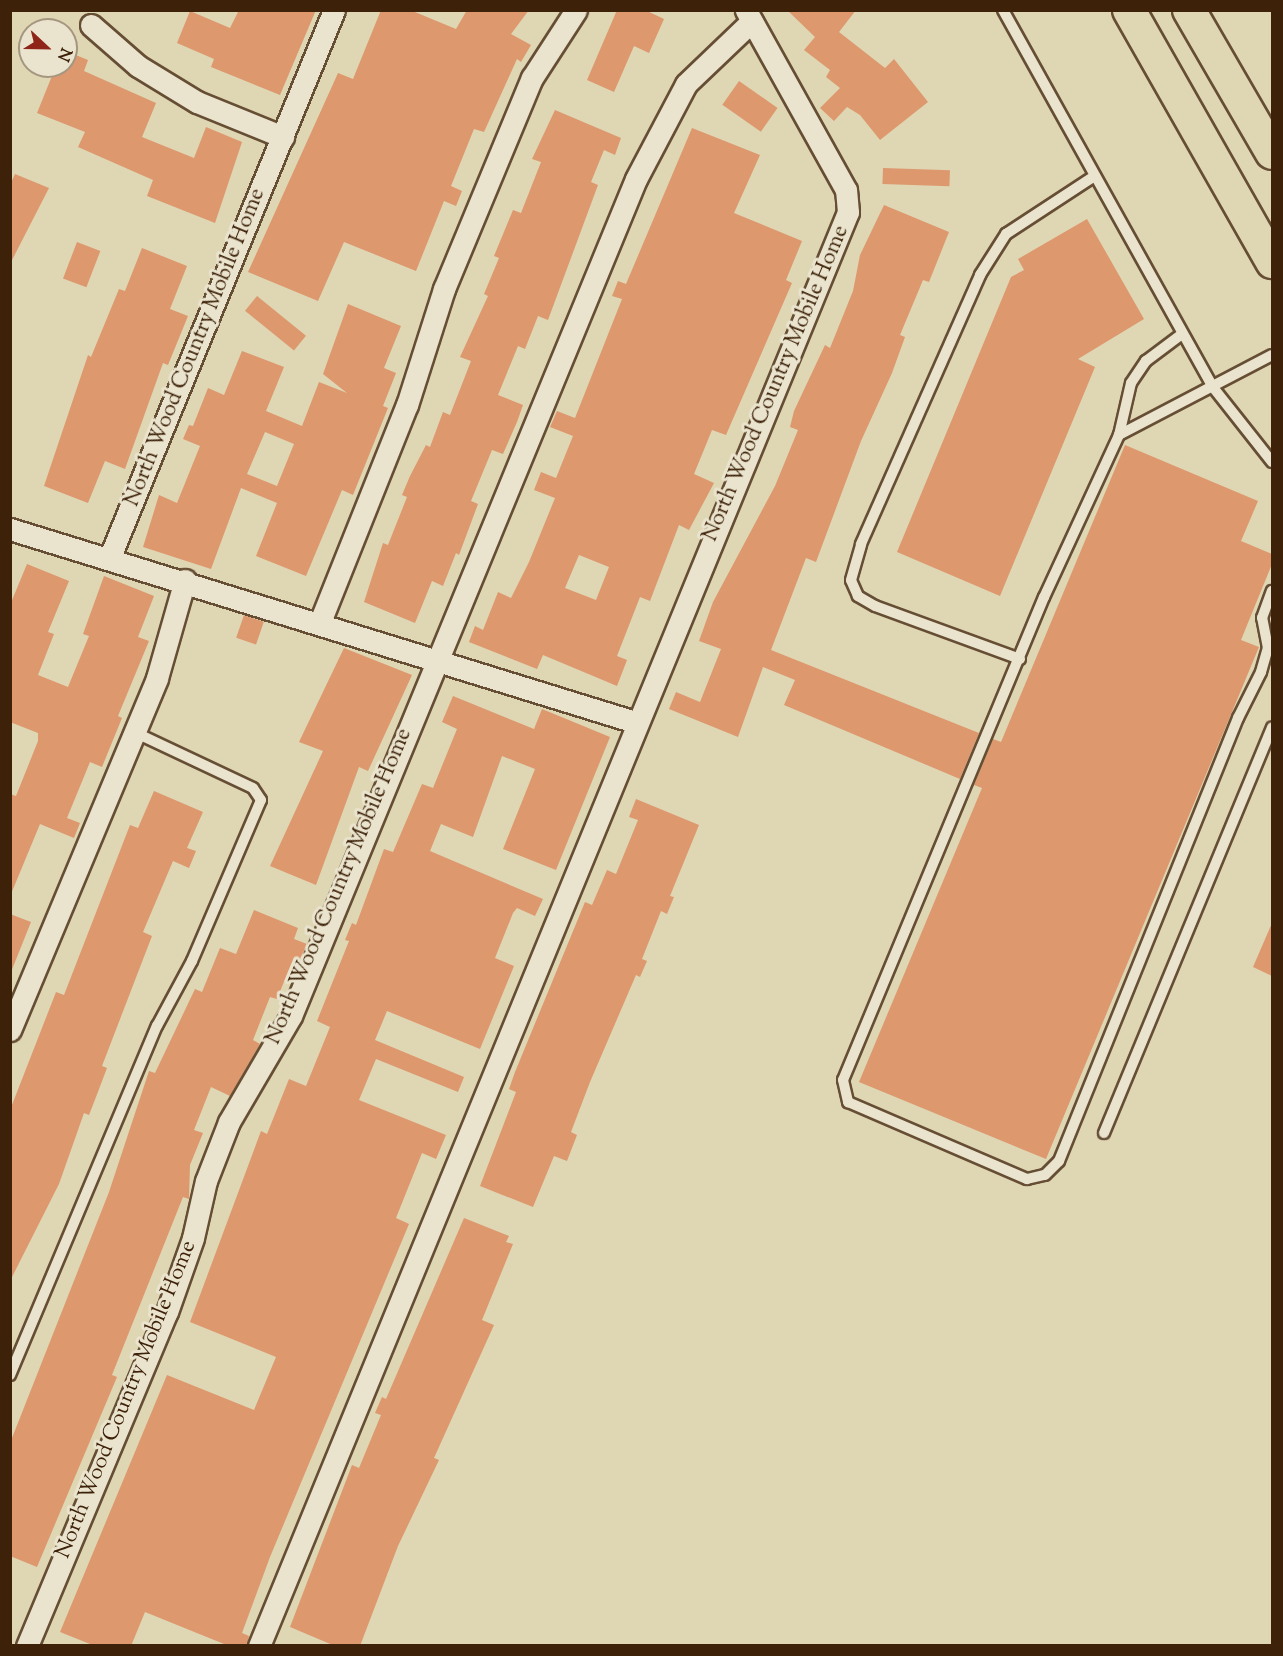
<!DOCTYPE html>
<html>
<head>
<meta charset="utf-8">
<style>
  body { margin:0 }
  #map { position:relative; width:1283px; height:1656px; overflow:hidden; background:#dfd6b4; font-family:"Sorts Mill Goudy",serif }
  div>[style] { position:absolute }
  .building>* { inset:0; background:#dd986e; transform-origin:0 0 }
  .roads { filter:drop-shadow(2px 0 #664e34) drop-shadow(-2px 0 #664e34) drop-shadow(0 2px #664e34) drop-shadow(0 -2px #664e34) }
  .lane>* { height:10px; margin:-5px; padding:0 5px; transform-origin:5px; border-radius:5px; background:#eae4ce }
  .street>* { height:21px; margin:-10.5px; padding:0 10.5px; transform-origin:10.5px; border-radius:10.5px; background:#eae4ce }
  .primary>* { height:32px; margin:-16px; padding:0 16px; transform-origin:16px; border-radius:16px; background:#dfd6b4 }
  span { translate:-50% -50%; white-space:nowrap; text-align:center; line-height:1.15; -webkit-text-stroke:6px #eae4ce; paint-order:stroke }
  .street-label { font-size:22px; color:#3d2109 }
  .frame { position:absolute; inset:0; border:12px solid #3d2109; pointer-events:none }
  .north { position:absolute; left:18px; top:18px; width:60px; height:60px; box-sizing:border-box; background:#eae4ce; border:2px solid #a5967f; border-radius:50%; rotate:112deg; font-size:16px; font-weight:700; line-height:24px; text-align:center; color:#3d2109 }
  .north::after { content:''; display:block; margin:auto; width:21px; height:27px; background:#8f2418; clip-path:polygon(50% 0,100% 100%,50% 72%,0 100%) }
</style>
</head>
<body>
<div id="map">
  <div class="building">
    <div style="clip-path:polygon(239px 10px,316px 10px,280px 95px,211px 67px,214px 59px,177px 43px,190px 11px,230px 28px)"></div>
    <div style="clip-path:polygon(381px 10px,410px 10px,456px 29px,467px 10px,529px 10px,511px 34px,531px 45px,521px 62px,517px 59px,484px 132px,474px 129px,451px 186px,462px 191px,456px 206px,444px 201px,416px 271px,344px 242px,318px 301px,248px 272px,338px 73px,353px 79px)"></div>
    <div style="clip-path:polygon(617px 10px,645px 10px,664px 19px,649px 53px,634px 46px,614px 92px,587px 80px)"></div>
    <div style="clip-path:polygon(787px 10px,856px 10px,839px 32px,885px 68px,894px 59px,928px 102px,880px 140px,860px 115px,847px 107px,834px 121px,820px 108px,840px 88px,826px 77px,830px 70px,804px 50px,815px 37px)"></div>
    <div style="clip-path:polygon(66px 51px,88px 60px,84px 71px,156px 103px,142px 137px,194px 158px,206px 127px,242px 142px,215px 223px,147px 196px,153px 180px,78px 147px,85px 132px,37px 113px,56px 66px,66px 66px)"></div>
    <div style="left:739px;top:81px;width:47px;height:29px;rotate:35deg"></div>
    <div style="clip-path:polygon(555px 110px,621px 138px,615px 155px,604px 150px,591px 182px,598px 185px,548px 320px,538px 316px,525px 349px,518px 346px,498px 395px,523px 405px,517px 422px,503px 454px,492px 450px,471px 501px,478px 504px,459px 555px,456px 553px,443px 586px,432px 581px,415px 623px,364px 602px,383px 543px,388px 545px,407px 497px,402px 495px,410px 476px,426px 445px,430px 447px,443px 412px,450px 415px,471px 361px,460px 357px,488px 296px,484px 294px,499px 258px,494px 256px,513px 210px,521px 213px,541px 162px,532px 159px)"></div>
    <div style="clip-path:polygon(evenodd,692px 128px,760px 155px,734px 213px,802px 241px,786px 280px,792px 283px,726px 435px,712px 430px,694px 474px,714px 483px,689px 530px,679px 525px,650px 601px,640px 597px,617px 656px,627px 660px,617px 686px,543px 655px,537px 669px,469px 642px,475px 626px,483px 630px,498px 592px,511px 598px,529px 562px,555px 498px,534px 490px,541px 472px,556px 478px,573px 436px,550px 427px,557px 411px,575px 418px,622px 299px,612px 296px,618px 281px,626px 284px,692px 128px,579px 555px,609px 567px,596px 600px,565px 588px,579px 555px)"></div>
    <div style="left:883px;top:168px;width:67px;height:16px;rotate:2deg"></div>
    <div style="clip-path:polygon(15px 174px,49px 188px,10px 264px,10px 185px)"></div>
    <div style="clip-path:polygon(884px 205px,949px 232px,929px 282px,923px 280px,900px 335px,905px 337px,892px 373px,861px 441px,816px 562px,806px 558px,771px 650px,979px 733px,960px 779px,784px 705px,795px 680px,763px 667px,738px 737px,669px 709px,676px 692px,700px 702px,721px 649px,699px 641px,713px 602px,775px 486px,798px 430px,790px 427px,794px 411px,825px 345px,830px 348px,853px 291px,860px 255px)"></div>
    <div style="clip-path:polygon(1087px 219px,1144px 319px,1078px 359px,1095px 367px,1000px 596px,897px 552px,1011px 277px,1024px 270px,1018px 259px)"></div>
    <div style="left:77px;top:242px;width:25px;height:39px;rotate:21deg"></div>
    <div style="clip-path:polygon(142px 248px,187px 266px,170px 309px,188px 316px,168px 365px,163px 363px,125px 469px,105px 461px,88px 503px,44px 486px,88px 355px,91px 357px,119px 289px,125px 291px)"></div>
    <div style="left:257px;top:296px;width:63px;height:19px;rotate:39deg"></div>
    <div style="clip-path:polygon(evenodd,348px 304px,401px 326px,384px 368px,396px 373px,383px 406px,388px 408px,353px 495px,342px 490px,306px 576px,256px 556px,277px 503px,241px 488px,211px 569px,143px 547px,159px 495px,177px 503px,200px 446px,183px 439px,189px 425px,193px 426px,208px 388px,224px 395px,242px 351px,284px 367px,266px 411px,302px 426px,319px 382px,347px 393px,323px 374px,348px 304px,265px 432px,294px 444px,277px 486px,247px 474px,265px 432px)"></div>
    <div style="clip-path:polygon(1125px 445px,1258px 501px,1241px 541px,1272px 554px,1272px 564px,1241px 640px,1259px 647px,1046px 1159px,859px 1082px,982px 788px,974px 785px,993px 739px,1001px 742px)"></div>
    <div style="clip-path:polygon(27px 564px,69px 581px,48px 632px,54px 634px,38px 675px,68px 687px,89px 636px,83px 634px,104px 576px,154px 596px,138px 637px,149px 641px,118px 716px,122px 718px,102px 767px,90px 762px,67px 818px,80px 823px,74px 838px,40px 824px,11px 894px,10px 794px,16px 796px,38px 741px,38px 733px,10px 722px,10px 605px)"></div>
    <div style="left:244px;top:615px;width:21px;height:24px;rotate:19deg"></div>
    <div style="clip-path:polygon(344px 648px,412px 675px,368px 771px,359px 767px,316px 885px,270px 866px,323px 751px,299px 742px)"></div>
    <div style="clip-path:polygon(453px 696px,534px 729px,542px 709px,610px 737px,556px 870px,503px 849px,535px 769px,502px 756px,473px 837px,441px 824px,430px 851px,543px 899px,535px 916px,517px 908px,513px 913px,495px 958px,514px 966px,480px 1049px,387px 1011px,375px 1040px,464px 1077px,458px 1092px,376px 1059px,359px 1100px,446px 1135px,436px 1159px,422px 1153px,396px 1218px,409px 1224px,270px 1557px,242px 1633px,249px 1636px,247px 1646px,229px 1646px,145px 1612px,131px 1646px,95px 1646px,60px 1632px,167px 1375px,254px 1410px,276px 1357px,190px 1322px,261px 1131px,267px 1134px,289px 1079px,306px 1086px,330px 1027px,317px 1021px,349px 941px,345px 940px,352px 923px,356px 925px,384px 849px,393px 852px,422px 784px,433px 788px,457px 729px,442px 722px)"></div>
    <div style="clip-path:polygon(154px 791px,203px 812px,187px 848px,196px 851px,189px 868px,173px 861px,143px 932px,152px 936px,102px 1066px,107px 1068px,96px 1097px,89px 1115px,84px 1113px,59px 1184px,10px 1281px,10px 1110px,56px 992px,64px 995px,130px 825px,138px 828px)"></div>
    <div style="clip-path:polygon(636px 799px,699px 825px,670px 896px,674px 897px,667px 914px,661px 911px,642px 959px,647px 961px,640px 977px,636px 975px,590px 1082px,571px 1132px,577px 1135px,567px 1161px,554px 1156px,533px 1207px,480px 1186px,516px 1092px,509px 1089px,515px 1072px,585px 902px,592px 905px,607px 870px,616px 874px,638px 820px,629px 817px)"></div>
    <div style="clip-path:polygon(254px 910px,298px 928px,294px 939px,307px 944px,300px 960px,294px 957px,277px 999px,270px 997px,253px 1040px,260px 1044px,230px 1096px,211px 1087px,194px 1130px,203px 1133px,190px 1165px,189px 1199px,183px 1197px,112px 1375px,117px 1377px,37px 1567px,10px 1556px,10px 1443px,109px 1192px,149px 1071px,155px 1073px,195px 989px,202px 992px,220px 948px,236px 954px)"></div>
    <div style="clip-path:polygon(10px 914px,31px 922px,11px 972px,10px 972px)"></div>
    <div style="clip-path:polygon(1272px 923px,1272px 976px,1253px 967px)"></div>
    <div style="clip-path:polygon(464px 1218px,509px 1236px,506px 1242px,513px 1244px,482px 1320px,494px 1325px,434px 1458px,439px 1460px,398px 1546px,360px 1646px,335px 1646px,290px 1627px,352px 1465px,359px 1468px,381px 1415px,375px 1413px,382px 1397px,386px 1399px)"></div>
  </div>
  <div class="roads">
    <div class="lane">
      <div style="left:1003px;top:10px;width:430px;rotate:60.9deg"></div>
      <div style="left:1212px;top:386px;width:97px;rotate:51.7deg"></div>
      <div style="left:1272px;top:355px;width:173px;rotate:152.4deg"></div>
      <div style="left:1119px;top:435px;width:179px;rotate:114.8deg"></div>
      <div style="left:1044px;top:597px;width:523px;rotate:112.59deg"></div>
      <div style="left:843px;top:1080px;width:23px;rotate:77deg"></div>
      <div style="left:848px;top:1102px;width:195px;rotate:23.3deg"></div>
      <div style="left:1027px;top:1179px;width:18px;rotate:-13deg"></div>
      <div style="left:1045px;top:1175px;width:20px;rotate:-45deg"></div>
      <div style="left:1059px;top:1161px;width:478px;rotate:-68deg"></div>
      <div style="left:1238px;top:718px;width:51px;rotate:-63.4deg"></div>
      <div style="left:1261px;top:672px;width:25px;rotate:-74deg"></div>
      <div style="left:1268px;top:648px;width:31px;rotate:-101deg"></div>
      <div style="left:1262px;top:618px;width:29px;rotate:-70deg"></div>
      <div style="left:1119px;top:435px;width:53px;rotate:-77deg"></div>
      <div style="left:1131px;top:383px;width:27px;rotate:-56deg"></div>
      <div style="left:1146px;top:361px;width:45px;rotate:-36.9deg"></div>
      <div style="left:1020px;top:659px;width:154px;rotate:-159.9deg"></div>
      <div style="left:875px;top:606px;width:20px;rotate:-150deg"></div>
      <div style="left:858px;top:596px;width:17px;rotate:-114deg"></div>
      <div style="left:851px;top:580px;width:37px;rotate:-74deg"></div>
      <div style="left:861px;top:544px;width:294px;rotate:-66.1deg"></div>
      <div style="left:980px;top:275px;width:49px;rotate:-57.6deg"></div>
      <div style="left:1006px;top:234px;width:104px;rotate:-33.2deg"></div>
      <div style="left:1104px;top:1133px;width:439px;rotate:-67.5deg"></div>
      <div style="left:10px;top:1375px;width:379px;rotate:-67.2deg"></div>
      <div style="left:157px;top:1026px;width:74px;rotate:-61.7deg"></div>
      <div style="left:192px;top:961px;width:175px;rotate:-66.8deg"></div>
      <div style="left:261px;top:800px;width:14px;rotate:-124deg"></div>
      <div style="left:253px;top:788px;width:132px;rotate:-154.8deg"></div>
    </div>
    <div class="street">
      <div style="left:91px;top:25px;width:62px;rotate:41.1deg"></div>
      <div style="left:138px;top:66px;width:69px;rotate:31.4deg"></div>
      <div style="left:197px;top:102px;width:93px;rotate:22.1deg"></div>
      <div style="left:10px;top:529px;width:654px;rotate:17.16deg"></div>
      <div style="left:109px;top:559px;width:593px;rotate:-67.71deg"></div>
      <div style="left:320px;top:622px;width:234px;rotate:-68.2deg"></div>
      <div style="left:407px;top:405px;width:122px;rotate:-72.3deg"></div>
      <div style="left:444px;top:289px;width:229px;rotate:-67.4deg"></div>
      <div style="left:532px;top:78px;width:81px;rotate:-57.1deg"></div>
      <div style="left:10px;top:1030px;width:381px;rotate:-67.3deg"></div>
      <div style="left:157px;top:678px;width:102px;rotate:-74.1deg"></div>
      <div style="left:27px;top:1646px;width:362px;rotate:-67.3deg"></div>
      <div style="left:167px;top:1312px;width:78px;rotate:-70.6deg"></div>
      <div style="left:193px;top:1238px;width:58px;rotate:-77.2deg"></div>
      <div style="left:206px;top:1181px;width:63px;rotate:-68.7deg"></div>
      <div style="left:229px;top:1122px;width:123px;rotate:-59.7deg"></div>
      <div style="left:291px;top:1016px;width:905px;rotate:-67.6deg"></div>
      <div style="left:636px;top:179px;width:107px;rotate:-62.2deg"></div>
      <div style="left:686px;top:84px;width:91px;rotate:-43.7deg"></div>
      <div style="left:259px;top:1646px;width:1550px;rotate:-67.67deg"></div>
      <div style="left:848px;top:212px;width:22px;rotate:-95deg"></div>
      <div style="left:846px;top:190px;width:206px;rotate:-119.1deg"></div>
    </div>
    <div class="primary">
      <div style="left:1129px;top:10px;width:290px;rotate:60.4deg"></div>
      <div style="left:1189px;top:10px;width:165px;rotate:59.9deg"></div>
    </div>
  </div>
  <div class="street-label">
    <span style="left:196px;top:348px;rotate:-68deg">North Wood Country Mobile Home</span>
    <span style="left:777px;top:384px;rotate:-67deg">North Wood Country Mobile Home</span>
    <span style="left:340px;top:887px;rotate:-67deg">North Wood Country Mobile Home</span>
    <span style="left:127px;top:1400px;rotate:-68deg">North Wood Country Mobile Home</span>
  </div>
  <div class="frame"></div>
  <div class="north">N</div>
</div>
</body>
</html>
